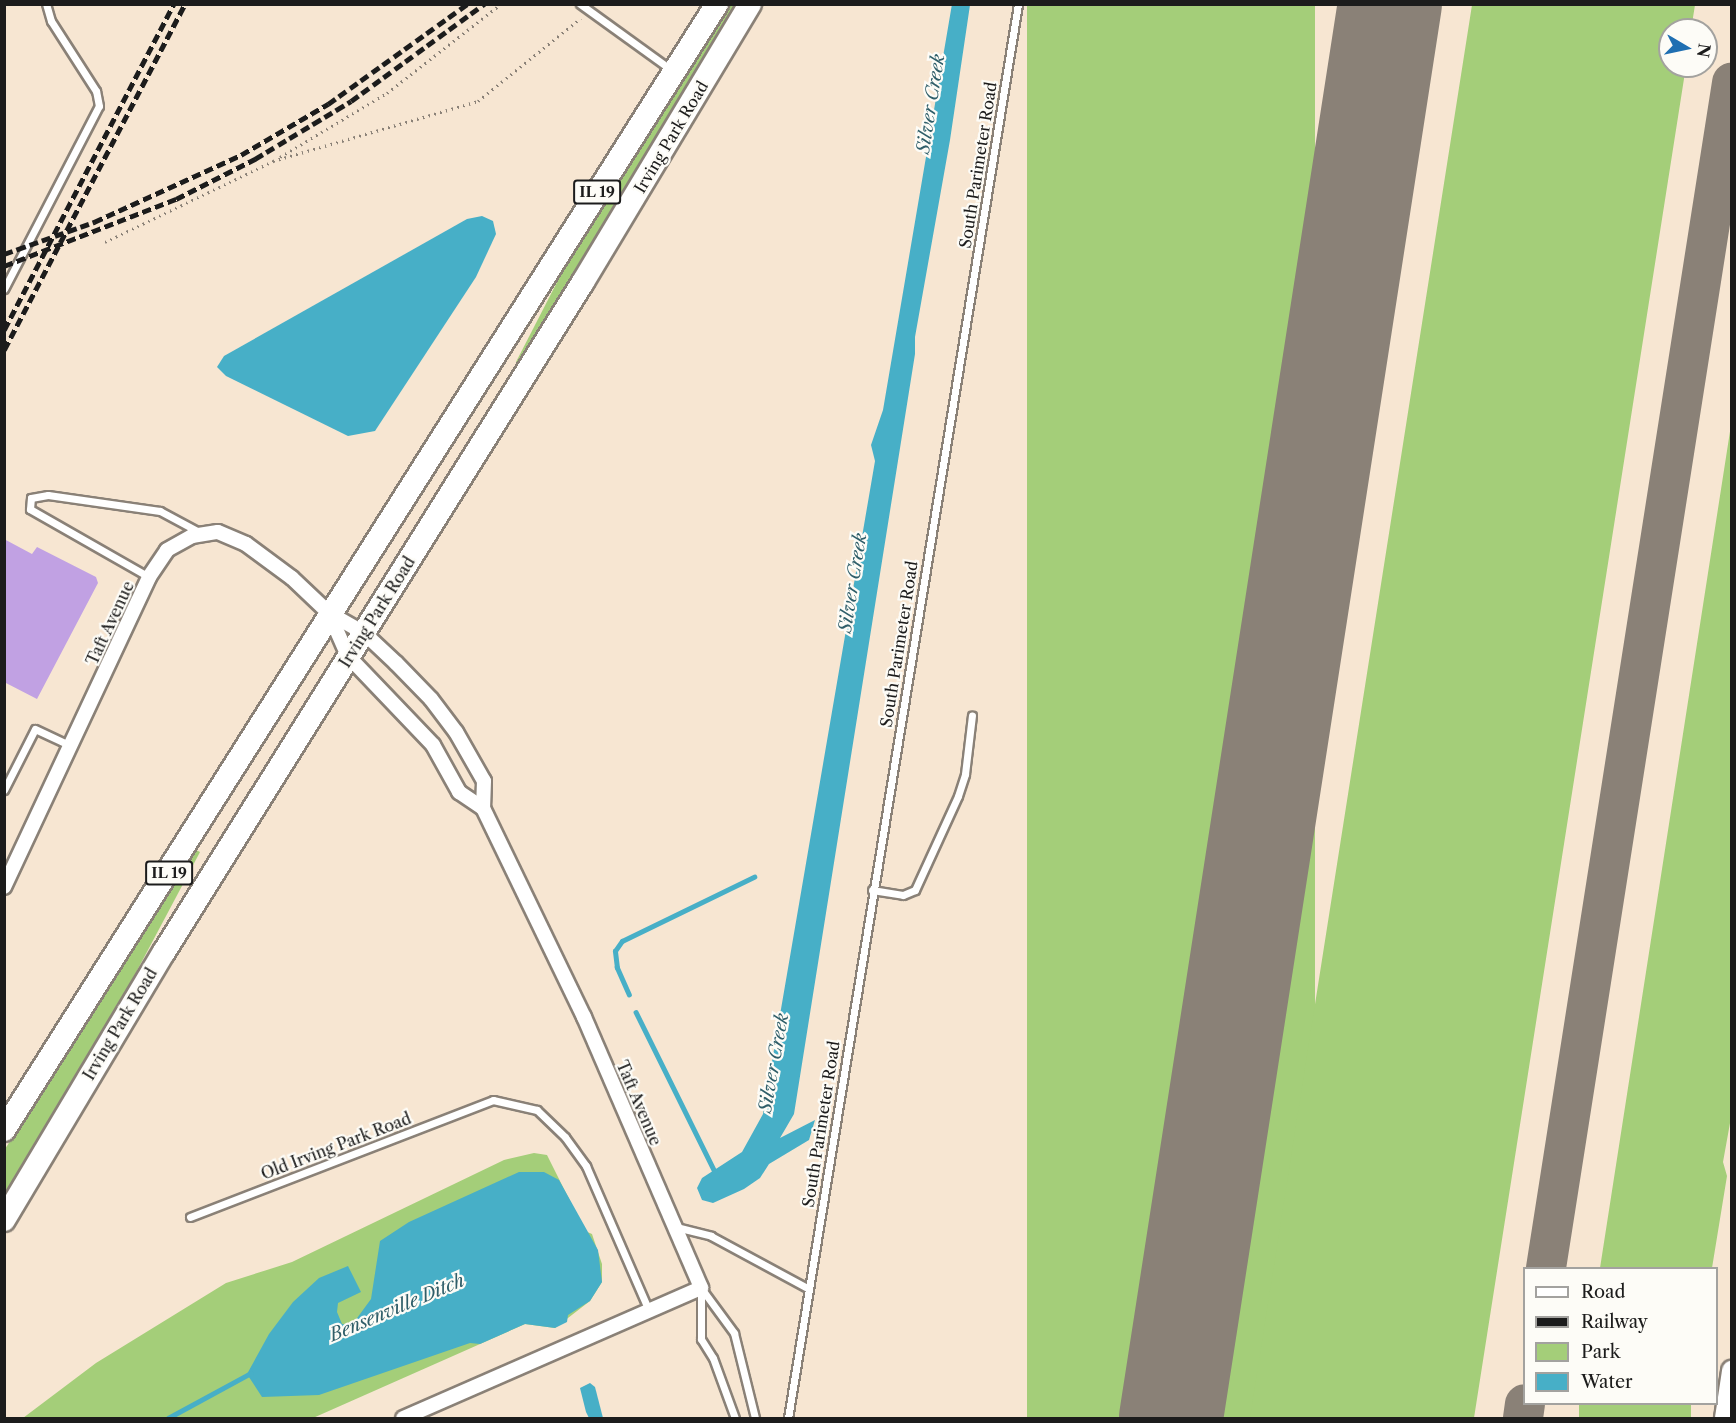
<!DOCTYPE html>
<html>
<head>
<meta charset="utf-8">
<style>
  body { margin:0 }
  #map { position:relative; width:1736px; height:1423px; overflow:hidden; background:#f7e6d2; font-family:"Libre Caslon Text",serif }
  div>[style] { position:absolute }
  .green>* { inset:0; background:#a4ce79; transform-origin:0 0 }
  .water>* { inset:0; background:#47afc7 }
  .stream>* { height:4.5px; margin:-2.25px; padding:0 2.25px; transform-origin:2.25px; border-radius:2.25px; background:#47afc7 }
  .taxiway>* { height:40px; margin:-20px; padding:0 20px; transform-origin:20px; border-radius:20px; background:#8a8177 }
  .runway>* { height:104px; margin:-52px; padding:0 52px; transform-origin:52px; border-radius:52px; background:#8a8177 }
  .building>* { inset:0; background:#c1a1e3 }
  .path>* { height:3px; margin-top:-1.5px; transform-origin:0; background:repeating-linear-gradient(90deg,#8a8177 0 1.5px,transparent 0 6px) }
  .roads { filter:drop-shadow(2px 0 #8a8177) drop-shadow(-2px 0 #8a8177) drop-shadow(0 2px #8a8177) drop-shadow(0 -2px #8a8177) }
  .lane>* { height:7px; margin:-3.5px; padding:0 3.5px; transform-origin:3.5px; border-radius:3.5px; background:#fff }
  .street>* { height:14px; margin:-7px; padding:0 7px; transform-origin:7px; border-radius:7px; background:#fff }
  .secondary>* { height:20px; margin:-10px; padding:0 10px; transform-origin:10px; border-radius:10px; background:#fff }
  .primary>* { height:22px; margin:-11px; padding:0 11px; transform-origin:11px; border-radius:11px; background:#fff }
  .rail>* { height:4.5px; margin-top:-2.25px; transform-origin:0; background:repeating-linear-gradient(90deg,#1c1c1c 0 9px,transparent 0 13.5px) }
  span { translate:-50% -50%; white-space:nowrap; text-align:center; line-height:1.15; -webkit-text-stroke:4.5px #fdfcf7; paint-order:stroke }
  .shield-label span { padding:2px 4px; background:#fdfcf7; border:2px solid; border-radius:4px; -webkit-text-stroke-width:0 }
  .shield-label { font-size:15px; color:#1c1c1c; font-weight:700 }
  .street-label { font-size:16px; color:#1c1c1c }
  .water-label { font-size:18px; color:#2f5e69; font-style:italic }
  .frame { position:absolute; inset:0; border:6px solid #1c1c1c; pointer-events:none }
  .legend { position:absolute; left:1523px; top:1267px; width:195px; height:138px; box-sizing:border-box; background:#fdfcf7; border:2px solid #a3a29f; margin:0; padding:8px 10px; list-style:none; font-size:18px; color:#1c1c1c }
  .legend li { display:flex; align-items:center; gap:12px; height:30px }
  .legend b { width:30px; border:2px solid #a3a29f }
  .north { position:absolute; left:1658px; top:18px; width:60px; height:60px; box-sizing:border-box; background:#fdfcf7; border:2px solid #a3a29f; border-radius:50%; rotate:99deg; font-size:16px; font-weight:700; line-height:24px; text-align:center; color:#1c1c1c }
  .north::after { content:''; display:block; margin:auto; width:21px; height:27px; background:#1f6fb2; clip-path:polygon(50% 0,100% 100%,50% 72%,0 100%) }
</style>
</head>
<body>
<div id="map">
  <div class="green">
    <div style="clip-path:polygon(728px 5px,738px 5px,520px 363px,516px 362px,589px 220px)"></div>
    <div style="left:1027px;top:5px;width:288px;height:1431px"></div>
    <div style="clip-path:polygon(1472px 5px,1695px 5px,1691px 30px,1670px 30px,1670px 66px,1686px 66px,1474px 1418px,1250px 1418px)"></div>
    <div style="clip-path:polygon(1731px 425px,1732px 1112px,1723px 1162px,1727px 1176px,1712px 1268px,1600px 1268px)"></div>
    <div style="clip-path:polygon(196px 850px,200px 852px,115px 1012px,5px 1199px,5px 1149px)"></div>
    <div style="clip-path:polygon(534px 1153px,547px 1155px,585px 1231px,592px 1234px,602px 1264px,602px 1282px,590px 1301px,555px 1328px,525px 1324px,313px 1418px,23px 1418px,96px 1363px,226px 1283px,292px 1262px,504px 1160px)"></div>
    <div style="left:1579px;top:1404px;width:112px;height:14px"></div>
  </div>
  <div class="water">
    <div style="clip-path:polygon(952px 4px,970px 5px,950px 140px,915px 337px,915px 354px,794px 1114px,780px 1138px,815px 1120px,809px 1140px,769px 1164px,760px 1178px,744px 1189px,713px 1203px,702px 1200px,697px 1188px,702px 1178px,742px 1152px,763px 1114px,875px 461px,871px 445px,883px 410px)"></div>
    <div style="clip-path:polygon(482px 216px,493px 221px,496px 234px,476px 277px,375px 431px,348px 436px,226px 376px,217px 367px,224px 356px,467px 219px)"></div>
    <div style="clip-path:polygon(519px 1172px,544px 1172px,559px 1180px,598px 1250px,602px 1282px,590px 1301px,568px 1315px,567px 1322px,555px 1328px,525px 1324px,480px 1344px,470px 1343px,319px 1395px,262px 1397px,247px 1374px,269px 1334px,293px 1302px,319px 1278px,348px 1266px,361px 1292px,338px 1303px,337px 1312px,342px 1324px,352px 1325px,371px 1299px,380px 1241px,409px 1222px)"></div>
    <div style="clip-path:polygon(590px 1383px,595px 1387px,603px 1418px,589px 1418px,586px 1412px,580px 1388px)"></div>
  </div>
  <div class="stream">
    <div style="left:629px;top:995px;width:30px;rotate:-114deg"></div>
    <div style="left:617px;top:968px;width:17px;rotate:-97deg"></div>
    <div style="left:615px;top:951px;width:12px;rotate:-55deg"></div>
    <div style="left:622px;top:941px;width:147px;rotate:-25.9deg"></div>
    <div style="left:636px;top:1012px;width:183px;rotate:63.7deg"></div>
    <div style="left:168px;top:1418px;width:94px;rotate:-28.5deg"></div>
  </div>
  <div class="taxiway">
    <div style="left:1385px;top:40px;width:37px;rotate:-77deg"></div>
    <div style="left:1546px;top:1268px;width:1200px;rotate:-81.08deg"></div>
    <div style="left:1523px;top:1418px;width:14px;rotate:-82deg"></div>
  </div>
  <div class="runway">
    <div style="left:1171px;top:1418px;width:1431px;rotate:-81.2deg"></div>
  </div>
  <div class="building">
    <div style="clip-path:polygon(4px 539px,32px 554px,37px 547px,96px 577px,98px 583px,37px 699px,4px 682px)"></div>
  </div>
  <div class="path">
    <div style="left:280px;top:157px;width:125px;rotate:-30.9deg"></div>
    <div style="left:387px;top:93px;width:145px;rotate:-38deg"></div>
    <div style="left:105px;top:242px;width:187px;rotate:-25.7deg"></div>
    <div style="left:273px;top:161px;width:214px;rotate:-16.3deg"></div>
    <div style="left:478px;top:101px;width:132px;rotate:-38.9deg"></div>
  </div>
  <div class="roads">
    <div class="lane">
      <div style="left:580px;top:4px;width:111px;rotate:35.8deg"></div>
      <div style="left:4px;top:289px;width:206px;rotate:-62.6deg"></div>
      <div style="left:99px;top:106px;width:15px;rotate:-101deg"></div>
      <div style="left:96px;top:91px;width:83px;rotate:-122.7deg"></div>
      <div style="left:51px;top:21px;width:18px;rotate:-106deg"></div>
      <div style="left:149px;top:577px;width:137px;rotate:-150.3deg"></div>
      <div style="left:30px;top:509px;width:11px;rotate:-85deg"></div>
      <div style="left:31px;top:498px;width:17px;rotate:-10deg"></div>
      <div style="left:48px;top:495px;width:113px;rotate:8.1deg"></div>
      <div style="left:160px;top:511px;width:47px;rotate:28.2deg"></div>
      <div style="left:4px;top:790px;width:68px;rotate:-63.1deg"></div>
      <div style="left:35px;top:729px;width:38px;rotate:25deg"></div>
      <div style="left:872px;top:890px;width:31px;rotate:9deg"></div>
      <div style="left:903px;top:895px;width:13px;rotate:-23deg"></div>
      <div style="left:915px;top:890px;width:103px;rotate:-65.4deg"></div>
      <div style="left:958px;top:796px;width:23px;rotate:-72deg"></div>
      <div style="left:965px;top:774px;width:59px;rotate:-83.2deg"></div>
      <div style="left:190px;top:1217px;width:325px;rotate:-21.1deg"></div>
      <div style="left:493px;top:1100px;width:45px;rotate:12.8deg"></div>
      <div style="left:537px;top:1110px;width:39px;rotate:44deg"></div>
      <div style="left:565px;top:1137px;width:36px;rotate:54deg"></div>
      <div style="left:586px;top:1166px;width:158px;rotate:66.5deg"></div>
      <div style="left:676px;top:1227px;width:36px;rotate:14deg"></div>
      <div style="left:711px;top:1236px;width:111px;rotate:28.4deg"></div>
      <div style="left:701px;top:1288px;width:56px;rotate:53.7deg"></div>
      <div style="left:734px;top:1333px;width:88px;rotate:76.1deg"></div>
      <div style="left:701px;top:1288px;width:51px;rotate:90deg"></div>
      <div style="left:701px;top:1339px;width:22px;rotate:58deg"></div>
      <div style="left:713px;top:1358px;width:64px;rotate:69.9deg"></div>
      <div style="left:788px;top:1418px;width:1433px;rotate:-80.76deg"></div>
    </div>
    <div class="street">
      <div style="left:329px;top:613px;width:47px;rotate:66.2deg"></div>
      <div style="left:348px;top:656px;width:123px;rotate:46.3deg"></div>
      <div style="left:433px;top:745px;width:54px;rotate:61deg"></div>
      <div style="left:459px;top:792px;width:29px;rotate:34deg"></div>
      <div style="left:4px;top:887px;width:342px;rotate:-64.9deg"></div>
      <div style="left:149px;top:577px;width:32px;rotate:-56deg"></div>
      <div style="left:167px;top:550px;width:29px;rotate:-29deg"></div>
      <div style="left:192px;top:536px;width:26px;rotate:-9deg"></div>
      <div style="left:218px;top:532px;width:30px;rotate:23deg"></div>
      <div style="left:246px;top:544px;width:57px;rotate:36.5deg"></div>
      <div style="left:292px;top:578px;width:51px;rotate:43.4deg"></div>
      <div style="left:329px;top:613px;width:40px;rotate:29.7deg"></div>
      <div style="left:364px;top:633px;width:44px;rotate:43.2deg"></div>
      <div style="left:396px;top:663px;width:50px;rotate:45.8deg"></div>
      <div style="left:431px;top:699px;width:41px;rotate:52.9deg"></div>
      <div style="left:456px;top:732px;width:56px;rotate:60.3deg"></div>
      <div style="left:484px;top:781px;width:27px;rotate:92deg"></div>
      <div style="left:483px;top:808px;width:232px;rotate:64.2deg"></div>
      <div style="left:584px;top:1017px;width:295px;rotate:66.6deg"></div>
      <div style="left:701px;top:1288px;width:325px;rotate:156.4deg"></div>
    </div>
    <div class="secondary">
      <div style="left:1725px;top:1418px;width:48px;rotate:-81.5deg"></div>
    </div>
    <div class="primary">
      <div style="left:4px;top:1130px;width:1333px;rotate:-57.66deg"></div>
      <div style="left:4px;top:1220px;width:312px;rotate:-59.2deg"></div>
      <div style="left:164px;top:952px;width:790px;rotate:-57.98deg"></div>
      <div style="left:583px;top:282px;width:324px;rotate:-59deg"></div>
    </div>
  </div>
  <div class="rail">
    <div style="left:4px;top:254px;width:96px;rotate:-19.6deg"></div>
    <div style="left:94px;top:222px;width:162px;rotate:-24.5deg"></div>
    <div style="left:241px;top:155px;width:101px;rotate:-30.4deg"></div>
    <div style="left:328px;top:104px;width:171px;rotate:-35.7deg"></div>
    <div style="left:4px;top:266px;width:185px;rotate:-21.3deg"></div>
    <div style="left:176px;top:199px;width:89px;rotate:-26.9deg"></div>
    <div style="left:255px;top:159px;width:112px;rotate:-31.1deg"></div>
    <div style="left:351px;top:101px;width:165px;rotate:-36.1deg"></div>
    <div style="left:4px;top:330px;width:368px;rotate:-62.5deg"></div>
    <div style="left:4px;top:350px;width:390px;rotate:-62.4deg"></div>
  </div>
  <div class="shield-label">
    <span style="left:597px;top:192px">IL 19</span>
    <span style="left:169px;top:873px">IL 19</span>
  </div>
  <div class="street-label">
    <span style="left:671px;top:137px;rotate:-59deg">Irving Park Road</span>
    <span style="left:978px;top:165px;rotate:-81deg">South Parimeter Road</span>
    <span style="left:377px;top:612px;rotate:-58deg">Irving Park Road</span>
    <span style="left:110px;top:623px;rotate:-65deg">Taft Avenue</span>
    <span style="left:899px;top:644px;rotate:-81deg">South Parimeter Road</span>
    <span style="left:120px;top:1024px;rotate:-59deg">Irving Park Road</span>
    <span style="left:639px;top:1103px;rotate:67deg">Taft Avenue</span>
    <span style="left:821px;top:1124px;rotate:-81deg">South Parimeter Road</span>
    <span style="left:336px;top:1146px;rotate:-21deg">Old Irving Park Road</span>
  </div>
  <div class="water-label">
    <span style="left:931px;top:104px;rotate:-81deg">Silver Creek</span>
    <span style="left:853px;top:583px;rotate:-81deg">Silver Creek</span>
    <span style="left:774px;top:1063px;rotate:-80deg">Silver Creek</span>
    <span style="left:397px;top:1308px;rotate:-23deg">Bensenville Ditch</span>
  </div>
  <div class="frame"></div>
  <ul class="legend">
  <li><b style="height:8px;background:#fff"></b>Road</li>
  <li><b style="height:8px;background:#1c1c1c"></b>Railway</li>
  <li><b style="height:16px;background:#a4ce79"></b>Park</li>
  <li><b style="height:16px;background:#47afc7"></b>Water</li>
  </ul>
  <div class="north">N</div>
</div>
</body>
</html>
